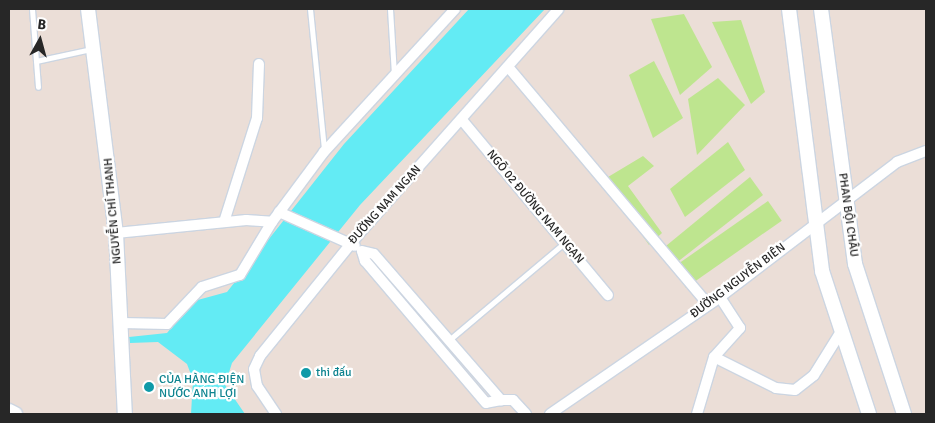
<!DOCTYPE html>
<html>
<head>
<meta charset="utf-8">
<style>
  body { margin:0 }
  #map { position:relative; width:935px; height:423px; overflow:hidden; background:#ebded7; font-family:Signika,sans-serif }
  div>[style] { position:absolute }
  .green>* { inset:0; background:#bee58f; transform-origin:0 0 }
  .water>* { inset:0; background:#63ebf4 }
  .roads { filter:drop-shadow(1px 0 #ccd5e1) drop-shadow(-1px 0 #ccd5e1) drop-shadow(0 1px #ccd5e1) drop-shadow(0 -1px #ccd5e1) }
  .lane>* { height:5px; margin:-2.5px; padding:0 2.5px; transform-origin:2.5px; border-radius:2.5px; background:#fff }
  .street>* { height:10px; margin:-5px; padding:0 5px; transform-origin:5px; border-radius:5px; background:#fff }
  .secondary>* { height:14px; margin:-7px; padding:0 7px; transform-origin:7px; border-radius:7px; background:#fff }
  .dots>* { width:14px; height:14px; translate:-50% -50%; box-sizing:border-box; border:2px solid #fff; border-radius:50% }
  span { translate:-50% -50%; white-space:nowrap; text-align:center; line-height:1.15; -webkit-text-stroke:4.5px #fff; paint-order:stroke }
  .street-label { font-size:12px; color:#272727 }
  .culture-label { font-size:12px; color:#0d838f }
  .left { translate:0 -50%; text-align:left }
  .frame { position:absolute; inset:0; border:10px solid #272727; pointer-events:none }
  .north { position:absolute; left:15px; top:15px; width:50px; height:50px; -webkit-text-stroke:4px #fff; paint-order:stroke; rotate:7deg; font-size:14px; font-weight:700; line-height:20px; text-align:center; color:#272727 }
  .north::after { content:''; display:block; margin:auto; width:18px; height:22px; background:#272727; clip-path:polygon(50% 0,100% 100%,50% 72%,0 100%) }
</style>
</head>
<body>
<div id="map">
  <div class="green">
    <div style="clip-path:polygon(684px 14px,712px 67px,680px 95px,651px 19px)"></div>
    <div style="clip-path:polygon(741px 20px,765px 92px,751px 104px,712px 22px)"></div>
    <div style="clip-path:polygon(654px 61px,683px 118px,653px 138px,629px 75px)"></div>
    <div style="clip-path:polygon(718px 78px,745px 105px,697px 155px,688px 99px)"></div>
    <div style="clip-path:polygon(728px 142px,745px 170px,685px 217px,670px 189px)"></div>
    <div style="clip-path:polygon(643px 156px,654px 166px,628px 186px,662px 233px,649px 245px,603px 180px)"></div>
    <div style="clip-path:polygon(750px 177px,763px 195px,671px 267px,661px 250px)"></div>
    <div style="left:768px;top:201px;width:24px;height:117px;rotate:55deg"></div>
  </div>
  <div class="water">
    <div style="clip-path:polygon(469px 9px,545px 9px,360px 205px,232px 363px,225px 385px,245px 414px,191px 414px,193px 380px,187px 364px,158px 342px,130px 343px,129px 337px,167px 333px,194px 301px,227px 292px,344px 144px)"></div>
  </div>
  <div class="roads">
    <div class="lane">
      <div style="left:32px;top:9px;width:78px;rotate:85.6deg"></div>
      <div style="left:310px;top:9px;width:142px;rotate:84.3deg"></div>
      <div style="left:390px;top:9px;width:66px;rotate:86.5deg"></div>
      <div style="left:36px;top:61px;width:56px;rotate:-12.3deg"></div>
      <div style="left:449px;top:340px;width:150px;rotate:-40.1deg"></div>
    </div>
    <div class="street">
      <div style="left:509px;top:68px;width:309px;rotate:49.9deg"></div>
      <div style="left:462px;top:120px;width:228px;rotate:50.2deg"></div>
      <div style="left:279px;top:212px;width:83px;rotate:24.1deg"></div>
      <div style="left:224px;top:222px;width:109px;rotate:-72.4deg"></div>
      <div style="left:257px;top:118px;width:54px;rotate:-87.9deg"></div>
      <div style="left:116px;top:233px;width:131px;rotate:-5.7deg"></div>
      <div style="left:246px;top:220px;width:26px;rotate:4deg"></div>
      <div style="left:122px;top:323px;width:45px;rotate:1.3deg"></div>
      <div style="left:167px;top:324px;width:51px;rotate:-46.6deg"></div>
      <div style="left:202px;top:287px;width:40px;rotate:-18deg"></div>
      <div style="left:240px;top:275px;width:62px;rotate:-58.9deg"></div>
      <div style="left:272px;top:222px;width:87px;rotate:-53.4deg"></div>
      <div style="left:324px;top:152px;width:194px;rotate:-47.5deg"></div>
      <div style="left:714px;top:357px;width:69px;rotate:26.6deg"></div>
      <div style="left:776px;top:388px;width:19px;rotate:6deg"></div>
      <div style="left:795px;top:390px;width:24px;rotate:-38deg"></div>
      <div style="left:814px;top:375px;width:53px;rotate:-58.1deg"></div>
      <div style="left:501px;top:400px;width:15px;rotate:169deg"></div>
      <div style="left:486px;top:403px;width:187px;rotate:-130.4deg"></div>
      <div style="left:365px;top:261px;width:10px;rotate:-107deg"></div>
      <div style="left:362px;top:251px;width:12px;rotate:14deg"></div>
      <div style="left:374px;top:254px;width:194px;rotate:49deg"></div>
      <div style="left:501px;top:400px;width:12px"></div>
      <div style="left:513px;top:400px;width:19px;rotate:47deg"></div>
      <div style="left:276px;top:414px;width:34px;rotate:-124deg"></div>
      <div style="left:257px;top:386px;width:17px;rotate:-100deg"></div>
      <div style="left:254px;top:369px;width:14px;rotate:-65deg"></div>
      <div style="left:260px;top:356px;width:156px;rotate:-51deg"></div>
      <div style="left:358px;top:235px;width:302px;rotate:-48.4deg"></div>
      <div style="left:550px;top:414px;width:206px;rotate:-34.5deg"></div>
      <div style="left:720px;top:297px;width:223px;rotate:-37.3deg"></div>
      <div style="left:897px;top:162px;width:31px;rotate:-21deg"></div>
      <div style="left:697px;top:414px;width:59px;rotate:-73.4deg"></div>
      <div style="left:714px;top:357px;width:39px;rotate:-48deg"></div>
      <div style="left:740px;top:328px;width:37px;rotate:-123deg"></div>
    </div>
    <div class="secondary">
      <div style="left:88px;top:9px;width:226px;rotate:82.9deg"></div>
      <div style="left:116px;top:233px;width:181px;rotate:87.2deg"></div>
      <div style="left:789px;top:9px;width:264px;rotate:82.8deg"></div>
      <div style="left:822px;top:271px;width:151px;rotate:71.8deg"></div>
      <div style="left:821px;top:9px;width:257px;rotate:82.4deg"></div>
      <div style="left:855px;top:264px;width:158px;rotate:71.9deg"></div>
      <div style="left:9px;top:411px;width:7px;rotate:27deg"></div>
    </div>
  </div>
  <div class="dots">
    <div style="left:306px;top:373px;background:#0f9aa8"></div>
    <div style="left:149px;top:387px;background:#0f9aa8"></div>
  </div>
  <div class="street-label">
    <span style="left:385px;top:205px;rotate:-48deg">ĐƯỜNG NAM NGẠN</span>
    <span style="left:535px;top:207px;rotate:50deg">NGÕ 02 ĐƯỜNG NAM NGẠN</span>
    <span style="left:113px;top:211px;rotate:-95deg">NGUYỄN CHÍ THANH</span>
    <span style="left:848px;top:215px;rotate:82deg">PHAN BỘI CHÂU</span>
    <span style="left:738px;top:281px;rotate:-37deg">ĐƯỜNG NGUYỄN BIÊN</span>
  </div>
  <div class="culture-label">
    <span class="left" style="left:316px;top:373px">thi đấu</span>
    <span class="left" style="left:159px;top:387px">CỦA HÀNG ĐIỆN<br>NƯỚC ANH LỢI</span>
  </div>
  <div class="frame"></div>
  <div class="north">B</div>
</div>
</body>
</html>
